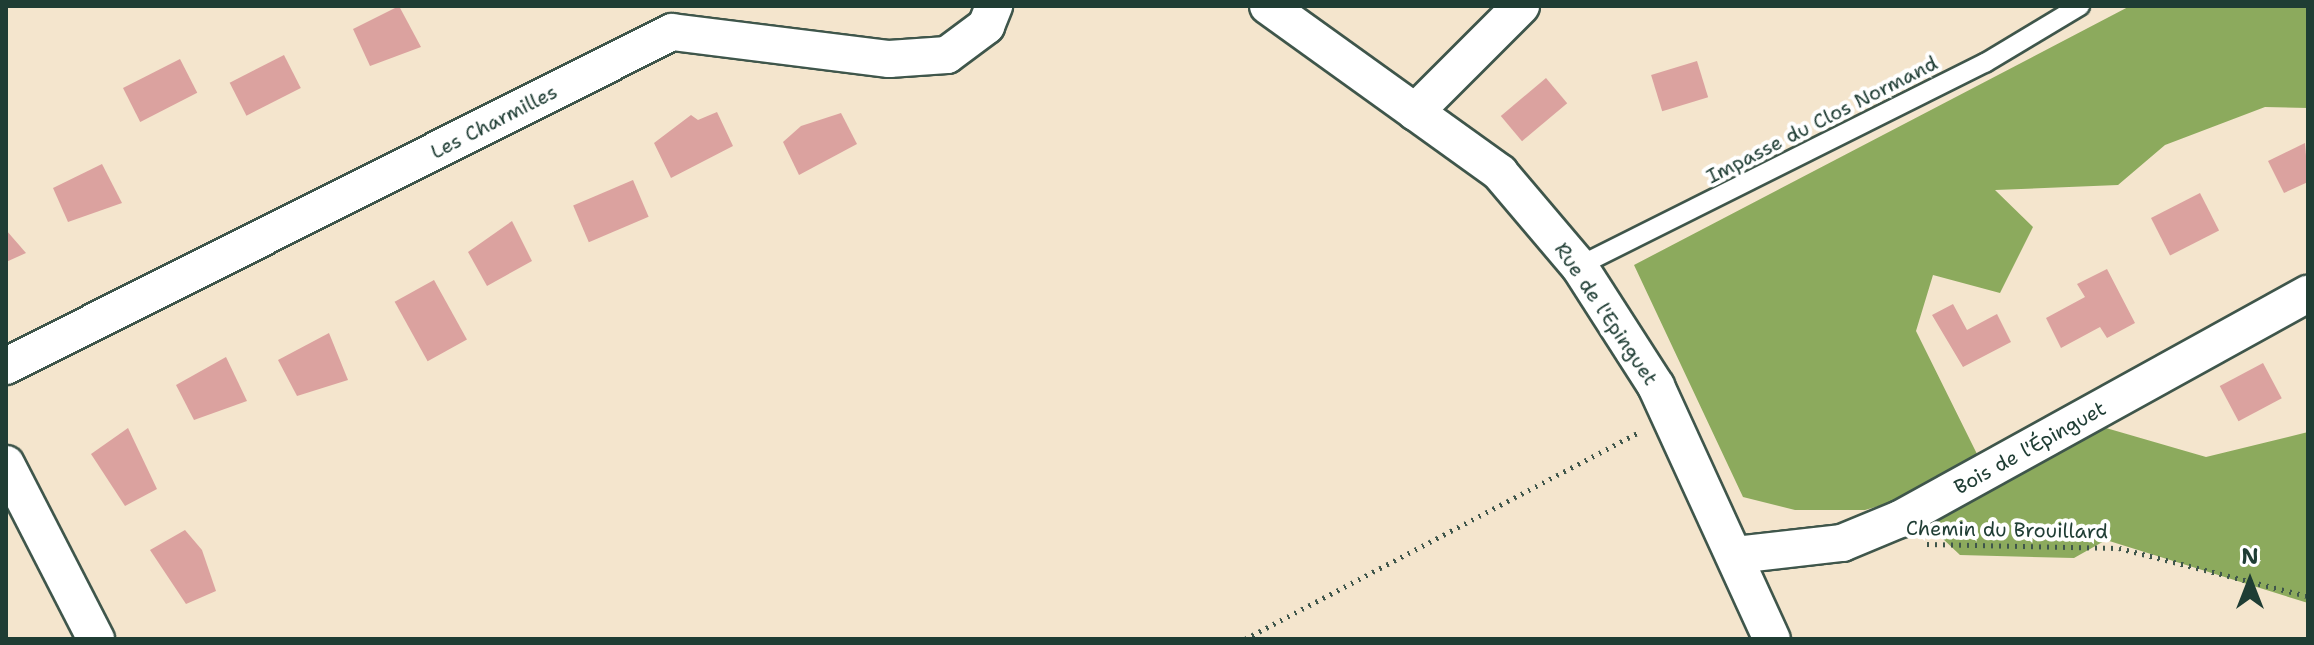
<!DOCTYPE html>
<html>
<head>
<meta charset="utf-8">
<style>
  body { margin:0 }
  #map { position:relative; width:2314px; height:645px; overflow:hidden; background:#f4e5cd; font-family:"Shantell Sans",sans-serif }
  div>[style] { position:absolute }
  .forest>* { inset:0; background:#8caa5d }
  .building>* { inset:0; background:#dba29f; transform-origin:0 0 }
  .path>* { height:5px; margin-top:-2.5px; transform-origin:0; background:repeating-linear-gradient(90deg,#3f564b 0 2px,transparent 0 8px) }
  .roads { filter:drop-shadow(2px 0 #3f564b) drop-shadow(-2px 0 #3f564b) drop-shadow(0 2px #3f564b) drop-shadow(0 -2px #3f564b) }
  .lane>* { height:18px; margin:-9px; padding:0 9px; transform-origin:9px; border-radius:9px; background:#fff }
  .street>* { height:36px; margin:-18px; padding:0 18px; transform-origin:18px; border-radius:18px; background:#fff }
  span { translate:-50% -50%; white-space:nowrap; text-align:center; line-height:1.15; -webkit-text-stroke:8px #fff; paint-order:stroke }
  .street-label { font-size:20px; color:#1f3d34 }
  .frame { position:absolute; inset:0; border:8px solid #1f3d34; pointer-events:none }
  .north { position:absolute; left:2210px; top:541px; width:80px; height:80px; -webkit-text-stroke:6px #fff; paint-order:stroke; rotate:0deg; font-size:22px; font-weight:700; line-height:32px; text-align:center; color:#1f3d34 }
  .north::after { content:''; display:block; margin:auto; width:28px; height:36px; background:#1f3d34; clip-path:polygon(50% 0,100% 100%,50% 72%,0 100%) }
</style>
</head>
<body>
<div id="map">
  <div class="forest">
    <div style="clip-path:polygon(2130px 6px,2308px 6px,2308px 108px,2265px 107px,2165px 145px,2118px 185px,1995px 190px,2033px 227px,2000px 293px,1933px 275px,1916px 331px,1977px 454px,1903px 499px,1865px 510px,1795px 510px,1743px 497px,1634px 265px)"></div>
    <div style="clip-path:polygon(2106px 428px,2206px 457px,2308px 432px,2308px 603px,2106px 540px,2074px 558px,1960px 555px,1923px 520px)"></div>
  </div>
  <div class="building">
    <div style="clip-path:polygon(399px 6px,421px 47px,370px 66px,353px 29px)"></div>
    <div style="left:284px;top:55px;width:37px;height:61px;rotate:63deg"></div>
    <div style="left:180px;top:59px;width:38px;height:64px;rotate:63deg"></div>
    <div style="left:1697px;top:61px;width:38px;height:48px;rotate:73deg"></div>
    <div style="left:1546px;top:78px;width:33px;height:59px;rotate:50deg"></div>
    <div style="clip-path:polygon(717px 112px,733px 146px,671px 178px,654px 143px,691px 115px,698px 120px)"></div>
    <div style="clip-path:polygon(841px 113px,857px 144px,799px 175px,783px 142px,801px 126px)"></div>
    <div style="clip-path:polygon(2305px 143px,2308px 182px,2284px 193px,2268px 161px)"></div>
    <div style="clip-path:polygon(102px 164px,122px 203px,68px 222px,53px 188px)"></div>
    <div style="left:633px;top:180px;width:40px;height:65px;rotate:67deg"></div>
    <div style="left:2200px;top:193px;width:42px;height:55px;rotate:63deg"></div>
    <div style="clip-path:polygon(512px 221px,532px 261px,487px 286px,468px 252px)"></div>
    <div style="clip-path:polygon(6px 230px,26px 253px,6px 262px)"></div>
    <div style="clip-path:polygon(2107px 269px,2135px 323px,2107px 338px,2100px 327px,2061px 348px,2046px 318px,2085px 297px,2077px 284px)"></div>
    <div style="left:434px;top:280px;width:68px;height:45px;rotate:61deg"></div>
    <div style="clip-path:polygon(1953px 304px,1967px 330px,1997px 314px,2011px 342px,1963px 367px,1932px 315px)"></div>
    <div style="clip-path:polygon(329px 333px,348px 380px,297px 396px,278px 360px)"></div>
    <div style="clip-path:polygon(226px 357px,247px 401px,194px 420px,176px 385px)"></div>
    <div style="left:2263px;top:363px;width:40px;height:49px;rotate:62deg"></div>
    <div style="clip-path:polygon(128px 428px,157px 489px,125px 506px,91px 454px)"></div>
    <div style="clip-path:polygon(185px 530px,202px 550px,216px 591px,186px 604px,150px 550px)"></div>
  </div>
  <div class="path">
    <div style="left:1927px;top:544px;width:192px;rotate:1.2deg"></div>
    <div style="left:2119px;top:548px;width:195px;rotate:14.3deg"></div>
    <div style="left:1245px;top:639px;width:447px;rotate:-27.7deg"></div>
  </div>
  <div class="roads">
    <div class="lane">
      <div style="left:1579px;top:266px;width:454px;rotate:-26.6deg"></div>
      <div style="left:1985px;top:63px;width:111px;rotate:-31deg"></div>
    </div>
    <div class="street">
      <div style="left:1268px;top:6px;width:286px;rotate:35.7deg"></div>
      <div style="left:1500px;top:173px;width:122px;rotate:49.7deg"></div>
      <div style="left:1579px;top:266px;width:143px;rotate:57.3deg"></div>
      <div style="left:1656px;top:386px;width:278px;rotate:65.4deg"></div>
      <div style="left:1415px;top:112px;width:150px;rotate:-45deg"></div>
      <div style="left:6px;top:366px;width:745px;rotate:-26.63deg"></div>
      <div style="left:672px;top:32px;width:219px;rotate:7.1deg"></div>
      <div style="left:889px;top:59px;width:58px;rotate:-3.9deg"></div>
      <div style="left:947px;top:55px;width:49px;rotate:-36.6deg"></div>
      <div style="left:986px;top:26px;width:22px;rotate:-68deg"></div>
      <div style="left:6px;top:464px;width:197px;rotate:62.8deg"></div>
      <div style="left:1736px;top:555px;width:107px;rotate:-6.5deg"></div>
      <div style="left:1842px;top:543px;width:63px;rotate:-22.5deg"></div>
      <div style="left:1900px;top:519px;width:466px;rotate:-28.9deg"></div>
    </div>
  </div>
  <div class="street-label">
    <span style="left:1822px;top:120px;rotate:-27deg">Impasse du Clos Normand</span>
    <span style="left:494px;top:122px;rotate:-27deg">Les Charmilles</span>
    <span style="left:1606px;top:314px;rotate:56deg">Rue de l'Epinguet</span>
    <span style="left:2030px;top:448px;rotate:-29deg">Bois de l'Épinguet</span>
    <span style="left:2007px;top:530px;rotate:1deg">Chemin du Brouillard</span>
  </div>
  <div class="frame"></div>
  <div class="north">N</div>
</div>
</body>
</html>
